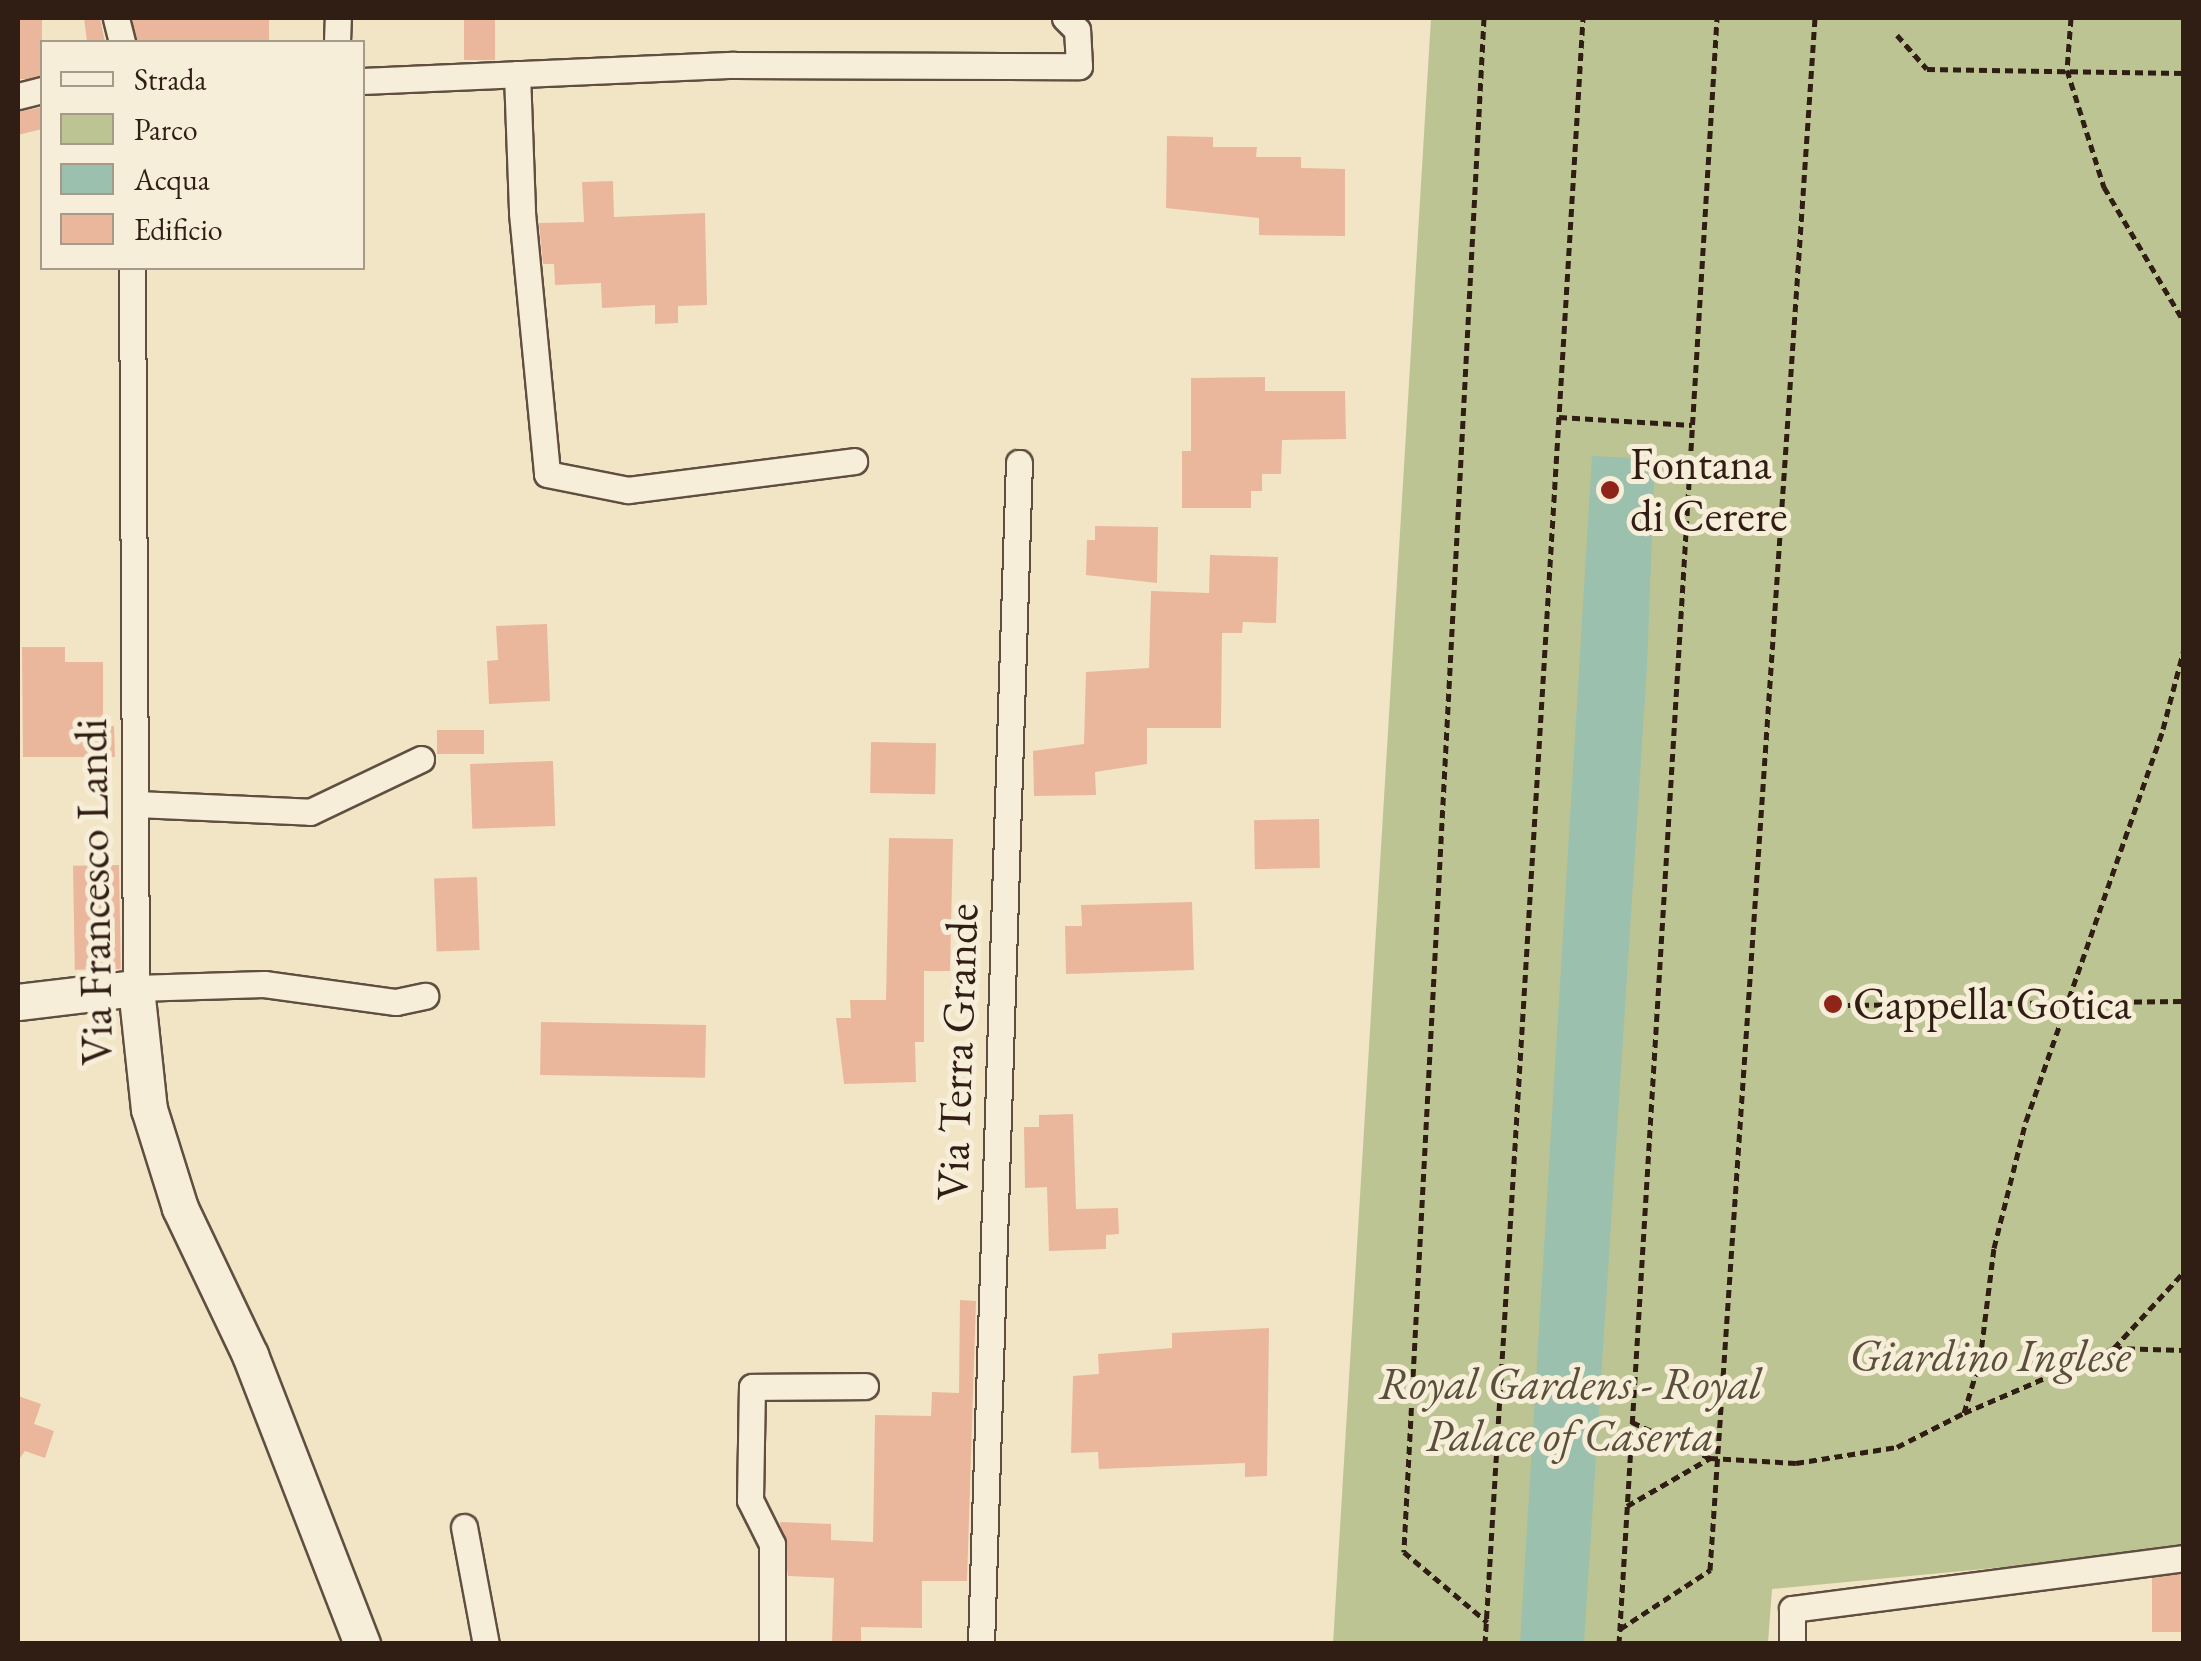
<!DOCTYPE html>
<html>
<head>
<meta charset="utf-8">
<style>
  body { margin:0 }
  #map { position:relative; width:2201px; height:1661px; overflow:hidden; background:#f2e5c5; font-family:"EB Garamond",serif }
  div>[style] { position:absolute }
  .green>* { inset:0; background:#bdc493 }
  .water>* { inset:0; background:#9cc0ae }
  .building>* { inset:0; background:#eab79d; transform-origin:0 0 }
  .path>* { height:5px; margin-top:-2.5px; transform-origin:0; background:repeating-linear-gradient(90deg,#301d14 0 8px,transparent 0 13px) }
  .roads { filter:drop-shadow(2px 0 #604f40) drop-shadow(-2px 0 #604f40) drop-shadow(0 2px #604f40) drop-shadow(0 -2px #604f40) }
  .street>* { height:25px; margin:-12.5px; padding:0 12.5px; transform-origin:12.5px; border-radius:12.5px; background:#f7eed9 }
  .secondary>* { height:35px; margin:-17.5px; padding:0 17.5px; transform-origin:17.5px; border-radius:17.5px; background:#f7eed9 }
  .dots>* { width:28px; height:28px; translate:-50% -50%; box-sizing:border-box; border:5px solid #f7eed9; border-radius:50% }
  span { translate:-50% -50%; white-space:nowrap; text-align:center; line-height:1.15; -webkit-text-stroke:10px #f7eed9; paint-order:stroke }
  .poi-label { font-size:45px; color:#301d14 }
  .left { translate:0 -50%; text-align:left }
  .street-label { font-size:45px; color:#301d14 }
  .park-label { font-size:45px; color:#5a4f3a; font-style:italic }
  .frame { position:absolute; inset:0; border:20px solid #301d14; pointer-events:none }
  .legend { position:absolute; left:40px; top:40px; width:325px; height:230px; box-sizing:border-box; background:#f7eed9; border:2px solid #a79a8a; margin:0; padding:12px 18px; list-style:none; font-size:30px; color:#301d14 }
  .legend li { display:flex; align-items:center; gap:20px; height:50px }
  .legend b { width:50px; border:2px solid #a79a8a }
</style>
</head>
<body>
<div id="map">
  <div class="green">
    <div style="clip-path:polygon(1431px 18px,2183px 18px,2183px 1550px,1772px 1589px,1768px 1643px,1333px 1644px)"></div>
  </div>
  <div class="water">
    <div style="clip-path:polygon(1592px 456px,1655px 459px,1647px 667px,1584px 1643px,1520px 1643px)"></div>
  </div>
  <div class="building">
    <div style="left:18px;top:18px;width:24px;height:61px"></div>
    <div style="clip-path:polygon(84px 18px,100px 18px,105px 42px,87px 42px)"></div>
    <div style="left:133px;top:18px;width:136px;height:25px"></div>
    <div style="left:464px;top:18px;width:31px;height:42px"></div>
    <div style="clip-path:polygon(42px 107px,42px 129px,18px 135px,18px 112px)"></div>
    <div style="clip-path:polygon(1167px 136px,1213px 137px,1213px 147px,1257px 147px,1256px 157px,1301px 157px,1301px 168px,1345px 169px,1345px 236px,1259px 235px,1259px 218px,1166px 208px)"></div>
    <div style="clip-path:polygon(613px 181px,614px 217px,705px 213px,707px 305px,678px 306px,678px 323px,655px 324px,655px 305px,602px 308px,601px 283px,555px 285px,554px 264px,543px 264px,539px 223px,584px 222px,582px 182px)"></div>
    <div style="clip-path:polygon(1265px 377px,1265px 391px,1345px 391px,1346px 439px,1282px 440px,1281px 474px,1262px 474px,1262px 491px,1251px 491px,1251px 508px,1182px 508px,1182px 451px,1191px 451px,1191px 378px)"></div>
    <div style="clip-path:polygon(1095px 526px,1158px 527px,1157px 583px,1086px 575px,1087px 540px,1095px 540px)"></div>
    <div style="clip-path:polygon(1210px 555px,1278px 557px,1276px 623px,1243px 622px,1242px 633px,1222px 633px,1221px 728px,1147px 728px,1147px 764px,1095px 772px,1096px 795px,1034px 796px,1033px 751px,1084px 744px,1086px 672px,1149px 668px,1151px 591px,1209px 593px)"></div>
    <div style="clip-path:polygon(547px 624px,550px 701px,489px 704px,487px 661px,498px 660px,496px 626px)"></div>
    <div style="clip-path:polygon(22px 647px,65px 647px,65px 662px,103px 662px,103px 726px,114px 726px,115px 757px,23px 757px)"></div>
    <div style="left:484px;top:730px;width:24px;height:47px;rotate:90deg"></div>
    <div style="left:871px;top:742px;width:65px;height:51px;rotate:1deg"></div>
    <div style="left:553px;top:761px;width:65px;height:83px;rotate:88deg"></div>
    <div style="left:1319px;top:819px;width:49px;height:65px;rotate:89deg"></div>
    <div style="clip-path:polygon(889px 838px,953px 839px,950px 971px,924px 971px,924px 1042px,915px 1042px,916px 1082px,844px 1084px,836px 1018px,851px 1018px,850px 1000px,886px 1000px)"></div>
    <div style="left:119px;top:865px;width:104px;height:46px;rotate:89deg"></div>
    <div style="left:477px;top:877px;width:73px;height:43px;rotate:88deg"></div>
    <div style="clip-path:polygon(1192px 902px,1194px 970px,1066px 974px,1065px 926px,1082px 926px,1081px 905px)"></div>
    <div style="left:541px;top:1022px;width:165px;height:53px;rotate:1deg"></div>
    <div style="clip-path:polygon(1073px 1114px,1076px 1209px,1118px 1208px,1119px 1234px,1106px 1235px,1106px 1249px,1049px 1251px,1047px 1187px,1025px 1188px,1024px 1127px,1039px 1127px,1039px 1115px)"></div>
    <div style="clip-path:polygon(960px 1300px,976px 1301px,967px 1581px,922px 1581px,922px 1628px,861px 1627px,861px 1644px,832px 1644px,834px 1578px,788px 1576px,780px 1522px,831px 1524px,831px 1540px,873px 1542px,875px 1415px,931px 1416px,932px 1392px,959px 1393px)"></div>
    <div style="clip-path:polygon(1269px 1328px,1267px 1476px,1245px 1477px,1245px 1463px,1099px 1469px,1098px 1452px,1071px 1453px,1073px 1376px,1099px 1374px,1098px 1354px,1172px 1348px,1172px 1333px)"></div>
    <div style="clip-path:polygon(18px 1396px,41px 1404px,34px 1424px,54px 1431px,45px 1458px,25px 1451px,18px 1461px)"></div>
    <div style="left:2184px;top:1574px;width:58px;height:32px;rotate:90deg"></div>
  </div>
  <div class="path">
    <div style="left:1484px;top:18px;width:1536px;rotate:92.99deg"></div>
    <div style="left:1404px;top:1552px;width:109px;rotate:40.1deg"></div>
    <div style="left:2071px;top:18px;width:52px;rotate:94.4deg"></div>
    <div style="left:2067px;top:70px;width:123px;rotate:72.5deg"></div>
    <div style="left:2104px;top:187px;width:157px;rotate:59.3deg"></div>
    <div style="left:1897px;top:35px;width:45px;rotate:48.6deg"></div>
    <div style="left:1927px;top:69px;width:257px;rotate:0.9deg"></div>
    <div style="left:1559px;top:417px;width:133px;rotate:3.4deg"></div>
    <div style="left:1848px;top:1005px;width:336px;rotate:-0.7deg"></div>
    <div style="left:2114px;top:1348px;width:103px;rotate:-47.4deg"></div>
    <div style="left:1964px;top:1413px;width:163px;rotate:-23.4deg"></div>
    <div style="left:2114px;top:1348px;width:70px;rotate:1.6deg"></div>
    <div style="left:1632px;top:1422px;width:86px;rotate:24.8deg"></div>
    <div style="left:1710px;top:1458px;width:86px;rotate:3.3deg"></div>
    <div style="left:1796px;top:1463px;width:102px;rotate:-9deg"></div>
    <div style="left:1897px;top:1447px;width:75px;rotate:-26.9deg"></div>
    <div style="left:1964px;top:1413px;width:55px;rotate:-73.2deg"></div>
    <div style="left:1980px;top:1360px;width:113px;rotate:-82.9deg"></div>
    <div style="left:1994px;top:1248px;width:131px;rotate:-75.9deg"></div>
    <div style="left:2026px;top:1121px;width:415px;rotate:-70.7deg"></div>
    <div style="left:2163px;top:729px;width:83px;rotate:-75.3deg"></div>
    <div style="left:1627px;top:1506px;width:96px;rotate:-30deg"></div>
    <div style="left:1620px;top:1629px;width:108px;rotate:-33.2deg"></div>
    <div style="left:1710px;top:1570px;width:1556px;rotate:-86.13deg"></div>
    <div style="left:1485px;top:1644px;width:1629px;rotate:-86.55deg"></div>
    <div style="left:1619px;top:1644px;width:1629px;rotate:-86.55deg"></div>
  </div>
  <div class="roads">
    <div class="street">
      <div style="left:116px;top:18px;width:25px;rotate:76deg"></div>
      <div style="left:337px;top:42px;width:24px;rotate:-88deg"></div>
      <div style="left:517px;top:74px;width:139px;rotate:87.9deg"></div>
      <div style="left:522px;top:213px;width:262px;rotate:84.5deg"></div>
      <div style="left:547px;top:474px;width:83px;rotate:11.2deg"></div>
      <div style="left:628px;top:490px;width:228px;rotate:-7.3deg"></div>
      <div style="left:362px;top:81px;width:372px;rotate:-2.5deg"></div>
      <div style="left:734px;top:65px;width:345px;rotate:0.2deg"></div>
      <div style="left:1079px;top:66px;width:36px;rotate:-93deg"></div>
      <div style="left:1077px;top:30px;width:17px;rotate:-135deg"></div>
      <div style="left:18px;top:96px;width:25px;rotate:-14deg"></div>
      <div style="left:132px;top:268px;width:720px;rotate:89.68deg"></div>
      <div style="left:136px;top:988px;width:128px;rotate:-1.8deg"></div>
      <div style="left:264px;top:984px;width:133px;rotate:7.8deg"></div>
      <div style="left:396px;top:1002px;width:30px;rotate:-12deg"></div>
      <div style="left:137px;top:804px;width:173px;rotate:2.6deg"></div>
      <div style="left:310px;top:812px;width:123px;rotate:-25.5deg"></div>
      <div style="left:464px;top:1527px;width:119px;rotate:79.4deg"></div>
      <div style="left:772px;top:1644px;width:100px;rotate:-90deg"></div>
      <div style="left:772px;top:1544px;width:49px;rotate:-116.6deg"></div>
      <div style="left:750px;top:1500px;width:113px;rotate:-89deg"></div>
      <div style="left:752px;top:1387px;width:113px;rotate:-0.5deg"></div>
      <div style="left:981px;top:1644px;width:1182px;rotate:-88.16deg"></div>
      <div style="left:1792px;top:1644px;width:35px;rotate:-90deg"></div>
      <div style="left:1792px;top:1609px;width:395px;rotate:-7.4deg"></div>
    </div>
    <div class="secondary">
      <div style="left:18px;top:1002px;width:119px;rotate:-6.8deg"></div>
      <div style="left:136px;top:988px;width:122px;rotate:83.9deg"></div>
      <div style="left:149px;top:1109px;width:104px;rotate:72.6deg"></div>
      <div style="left:180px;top:1208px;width:163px;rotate:64.5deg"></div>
      <div style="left:250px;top:1355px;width:310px;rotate:68.8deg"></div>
    </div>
  </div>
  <div class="dots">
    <div style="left:1610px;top:490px;background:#8f2418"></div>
    <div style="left:1833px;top:1004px;background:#8f2418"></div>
  </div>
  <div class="poi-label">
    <span class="left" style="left:1630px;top:490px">Fontana<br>di Cerere</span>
    <span class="left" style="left:1853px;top:1004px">Cappella Gotica</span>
  </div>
  <div class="street-label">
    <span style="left:94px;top:892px;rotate:-91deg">Via Francesco Landi</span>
    <span style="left:957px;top:1052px;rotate:-88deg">Via Terra Grande</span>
  </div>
  <div class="park-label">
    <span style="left:1990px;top:1356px">Giardino Inglese</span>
    <span style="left:1570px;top:1410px">Royal Gardens - Royal<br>Palace of Caserta</span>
  </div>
  <div class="frame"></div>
  <ul class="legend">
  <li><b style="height:12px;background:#f7eed9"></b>Strada</li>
  <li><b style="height:28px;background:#bdc493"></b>Parco</li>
  <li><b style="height:28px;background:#9cc0ae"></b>Acqua</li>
  <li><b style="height:28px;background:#eab79d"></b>Edificio</li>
  </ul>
</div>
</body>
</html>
